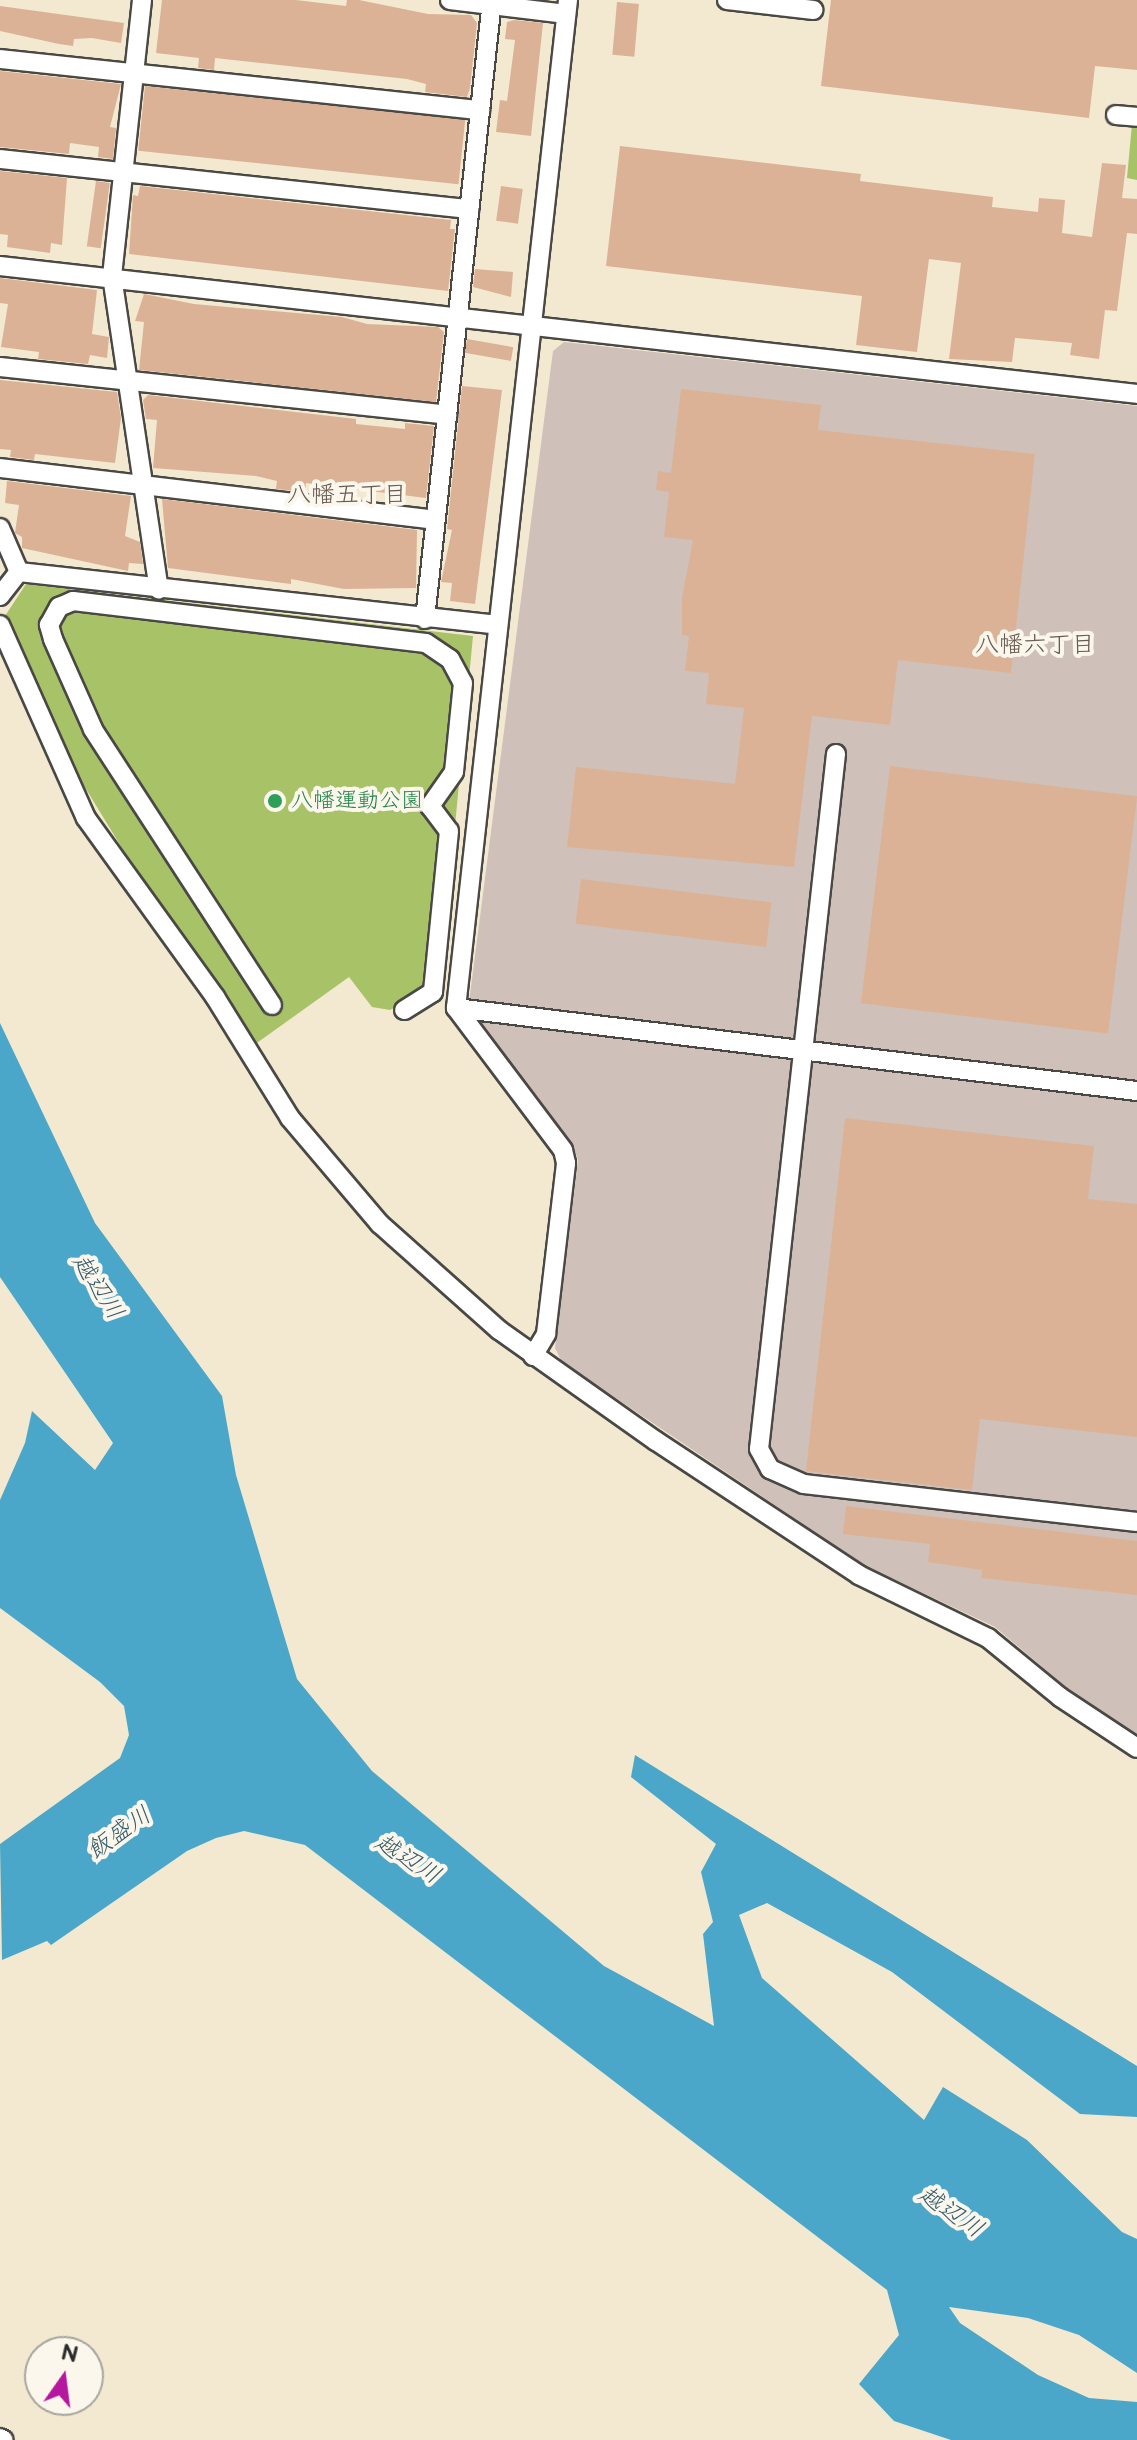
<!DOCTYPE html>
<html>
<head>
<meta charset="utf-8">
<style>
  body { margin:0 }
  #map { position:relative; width:1137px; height:2440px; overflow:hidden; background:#f2e9d0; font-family:"Balsamiq Sans","Klee One",sans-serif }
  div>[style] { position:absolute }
  .industrial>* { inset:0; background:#cfc0ba }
  .green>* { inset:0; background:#a8c268 }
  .water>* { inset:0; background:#4ba7c9 }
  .building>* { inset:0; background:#dcb296; transform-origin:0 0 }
  .roads { filter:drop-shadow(2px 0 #494844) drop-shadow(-2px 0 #494844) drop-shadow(0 2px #494844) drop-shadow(0 -2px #494844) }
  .minor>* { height:18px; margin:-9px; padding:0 9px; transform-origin:9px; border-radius:9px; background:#fff }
  .dots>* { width:22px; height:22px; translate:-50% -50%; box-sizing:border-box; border:4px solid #fbf7ec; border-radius:50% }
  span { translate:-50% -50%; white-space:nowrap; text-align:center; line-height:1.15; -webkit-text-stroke:8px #fbf7ec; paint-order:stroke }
  .leisure-label { font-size:22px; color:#27864d }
  .left { translate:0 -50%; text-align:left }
  .neighbourhood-label { font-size:24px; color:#695a50 }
  .water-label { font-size:24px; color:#385d6a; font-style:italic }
  .north { position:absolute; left:24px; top:2336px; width:80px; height:80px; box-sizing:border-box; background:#fbf7ec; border:2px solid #a8a59f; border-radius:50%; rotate:14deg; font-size:22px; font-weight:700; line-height:32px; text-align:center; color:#2b2b2b }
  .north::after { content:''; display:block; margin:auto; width:28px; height:36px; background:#b5179e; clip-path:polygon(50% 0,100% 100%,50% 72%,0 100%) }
</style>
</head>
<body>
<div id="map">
  <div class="industrial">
    <div style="clip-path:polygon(564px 342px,1137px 406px,1137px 1735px,1066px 1687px,995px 1627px,864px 1565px,562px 1362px,555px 1348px,578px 1160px,573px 1146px,468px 1010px,553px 351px)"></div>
  </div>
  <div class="green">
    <div style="clip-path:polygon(1132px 124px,1137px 124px,1137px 180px,1127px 178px)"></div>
    <div style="clip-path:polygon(26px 584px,473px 636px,440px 984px,390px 1010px,372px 1007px,349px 977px,254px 1045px,194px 949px,128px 858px,58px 743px,5px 616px)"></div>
  </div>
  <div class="water">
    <div style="clip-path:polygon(0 1023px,95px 1223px,222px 1396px,236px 1475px,297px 1679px,372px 1771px,604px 1966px,714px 2026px,703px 1934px,713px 1922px,701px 1872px,716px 1844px,631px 1777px,635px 1755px,1137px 2066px,1137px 2117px,1080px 2114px,892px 1972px,767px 1903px,739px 1915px,762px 1978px,924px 2120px,943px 2087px,1027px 2140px,1122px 2232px,1137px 2239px,1137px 2373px,1079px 2335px,1028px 2318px,949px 2307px,960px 2323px,1038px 2375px,1089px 2398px,1137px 2402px,1137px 2440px,951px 2440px,894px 2421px,859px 2384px,899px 2335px,887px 2290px,305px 1845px,244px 1831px,216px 1838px,187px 1851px,51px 1945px,47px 1941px,2px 1960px,0 1844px,120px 1758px,129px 1735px,124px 1706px,100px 1682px,0 1608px,0 1500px,25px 1443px,32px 1411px,95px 1470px,113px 1443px,0 1277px)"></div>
  </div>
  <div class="building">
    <div style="clip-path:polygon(162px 0,296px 0,346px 6px,347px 0,359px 0,428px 14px,471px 15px,477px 23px,470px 88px,467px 97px,425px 92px,426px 84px,407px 79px,215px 58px,214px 70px,198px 68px,199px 58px,156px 53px)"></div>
    <div style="clip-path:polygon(831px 0,1137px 0,1137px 70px,1095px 66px,1089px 118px,821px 86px)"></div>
    <div style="left:617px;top:2px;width:22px;height:53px;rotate:5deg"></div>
    <div style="clip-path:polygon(0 6px,124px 23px,121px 43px,92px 38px,74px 39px,73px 46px,59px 44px,0 31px)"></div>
    <div style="clip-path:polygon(514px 20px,543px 23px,531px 136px,496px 132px,500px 100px,507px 101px,515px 40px,505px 39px,507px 22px)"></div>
    <div style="clip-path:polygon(0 71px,121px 84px,110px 127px,116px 128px,113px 159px,98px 157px,99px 147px,70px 143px,69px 154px,0 147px)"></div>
    <div style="left:145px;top:86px;width:322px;height:65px;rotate:6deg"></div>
    <div style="clip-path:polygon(620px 146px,861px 174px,860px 181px,993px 197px,992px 207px,1038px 212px,1039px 198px,1065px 200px,1062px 233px,1092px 237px,1102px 163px,1126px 165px,1122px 198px,1137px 199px,1137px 234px,1127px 233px,1117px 311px,1105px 310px,1099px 359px,1070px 355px,1072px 343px,1015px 338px,1012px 362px,949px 359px,961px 263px,929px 259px,917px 352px,856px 345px,862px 296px,606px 266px)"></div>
    <div style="clip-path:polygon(0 171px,67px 178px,62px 245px,51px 243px,50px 253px,7px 247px,8px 235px,0 234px)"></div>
    <div style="left:96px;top:181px;width:14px;height:66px;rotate:8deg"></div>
    <div style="clip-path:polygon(140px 186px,451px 220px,450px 229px,455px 229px,448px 291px,129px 254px,133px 195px,138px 196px)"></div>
    <div style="left:501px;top:186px;width:22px;height:35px;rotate:8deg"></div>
    <div style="clip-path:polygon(475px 269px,513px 272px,511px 297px,473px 287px)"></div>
    <div style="clip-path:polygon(0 278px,97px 290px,92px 334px,109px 337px,107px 358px,90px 355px,88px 364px,38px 359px,39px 352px,1px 347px,8px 304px,0 303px)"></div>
    <div style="clip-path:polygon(144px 294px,194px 304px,342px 317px,367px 324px,438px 327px,444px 332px,436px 402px,139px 370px,144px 322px,135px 321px)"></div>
    <div style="left:467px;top:339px;width:47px;height:14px;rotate:10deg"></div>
    <div style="clip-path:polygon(0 380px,117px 392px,121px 418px,115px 463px,35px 454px,34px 460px,10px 457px,11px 450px,0 449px)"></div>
    <div style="clip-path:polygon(462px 386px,502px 390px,475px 604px,450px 601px,452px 583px,441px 582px,452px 530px,447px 529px)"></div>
    <div style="clip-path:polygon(681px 389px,821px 405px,818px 430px,1035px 454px,1011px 673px,898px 660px,890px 725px,812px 716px,794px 867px,567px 847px,576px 767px,735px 784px,744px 708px,706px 704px,709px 673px,685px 671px,689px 636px,682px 635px,682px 598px,693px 540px,664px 537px,669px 492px,656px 490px,658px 471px,671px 473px)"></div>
    <div style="clip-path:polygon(148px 395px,356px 419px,356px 424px,405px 429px,405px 423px,434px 426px,426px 498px,306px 483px,305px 492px,276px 489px,277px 481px,256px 476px,153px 468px,157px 420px,146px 419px,143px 400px)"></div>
    <div style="clip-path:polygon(7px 481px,131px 496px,125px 536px,140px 542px,143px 564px,129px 563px,128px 571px,22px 548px,22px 537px,15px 533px,19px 505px,5px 503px)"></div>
    <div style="clip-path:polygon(162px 499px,417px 530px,416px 588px,344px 589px,291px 579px,291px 584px,168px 568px)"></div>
    <div style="left:890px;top:766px;width:249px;height:239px;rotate:7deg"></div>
    <div style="left:581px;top:879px;width:192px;height:45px;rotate:7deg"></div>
    <div style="clip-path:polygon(845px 1118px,1094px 1146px,1088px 1199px,1137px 1204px,1137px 1437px,980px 1419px,972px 1490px,806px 1471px)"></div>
    <div style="clip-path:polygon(846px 1506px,1137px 1541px,1137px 1595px,981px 1578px,982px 1570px,928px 1562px,930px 1544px,843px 1534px)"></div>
  </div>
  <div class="roads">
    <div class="minor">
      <div style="left:142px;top:0;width:278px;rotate:96.2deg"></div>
      <div style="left:112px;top:276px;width:317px;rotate:81.5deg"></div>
      <div style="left:450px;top:0;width:117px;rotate:6.9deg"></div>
      <div style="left:727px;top:0;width:87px;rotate:6.6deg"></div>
      <div style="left:0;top:59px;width:483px;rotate:6.1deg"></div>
      <div style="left:1116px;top:115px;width:21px;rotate:5deg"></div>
      <div style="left:0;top:159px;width:472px;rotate:6.1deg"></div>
      <div style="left:0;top:266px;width:1144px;rotate:6.42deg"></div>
      <div style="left:0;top:367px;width:450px;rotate:6.1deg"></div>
      <div style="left:0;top:468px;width:437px;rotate:6.8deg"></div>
      <div style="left:0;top:528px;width:48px;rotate:66.6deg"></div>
      <div style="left:19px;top:572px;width:482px;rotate:6.3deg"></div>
      <div style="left:0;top:596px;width:31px;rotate:-52deg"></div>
      <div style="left:425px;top:619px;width:623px;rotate:-83.82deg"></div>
      <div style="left:0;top:625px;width:211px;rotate:66deg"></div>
      <div style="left:86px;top:818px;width:221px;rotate:54.2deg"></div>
      <div style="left:215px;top:997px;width:142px;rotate:58.2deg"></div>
      <div style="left:290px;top:1118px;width:139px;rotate:49.7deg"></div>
      <div style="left:380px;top:1224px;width:159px;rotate:41.7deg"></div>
      <div style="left:499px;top:1330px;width:192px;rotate:35.3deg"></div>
      <div style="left:656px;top:1441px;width:243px;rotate:33.4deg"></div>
      <div style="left:859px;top:1575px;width:144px;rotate:26deg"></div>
      <div style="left:988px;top:1638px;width:93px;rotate:39.3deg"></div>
      <div style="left:1060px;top:1697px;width:92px;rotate:33.5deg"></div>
      <div style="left:836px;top:754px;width:699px;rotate:96.32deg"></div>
      <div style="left:759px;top:1449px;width:23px;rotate:61deg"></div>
      <div style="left:770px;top:1469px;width:37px;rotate:24deg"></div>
      <div style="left:804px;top:1484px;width:335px;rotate:6.5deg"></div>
      <div style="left:272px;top:1005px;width:329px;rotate:-123deg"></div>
      <div style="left:93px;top:729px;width:98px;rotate:-114deg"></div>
      <div style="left:53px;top:639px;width:15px;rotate:-106deg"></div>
      <div style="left:49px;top:625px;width:21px;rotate:-61deg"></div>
      <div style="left:59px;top:607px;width:15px;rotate:-23deg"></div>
      <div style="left:73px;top:601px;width:355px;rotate:6.8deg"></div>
      <div style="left:426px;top:643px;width:29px;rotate:34deg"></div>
      <div style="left:450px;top:659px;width:27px;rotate:62deg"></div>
      <div style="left:463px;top:683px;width:89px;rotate:95.8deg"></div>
      <div style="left:454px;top:772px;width:42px;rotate:125.2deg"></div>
      <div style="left:430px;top:806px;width:31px;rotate:53deg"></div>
      <div style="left:449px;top:831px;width:162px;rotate:95.7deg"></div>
      <div style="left:433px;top:992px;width:34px;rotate:148deg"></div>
      <div style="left:456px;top:1008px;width:686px;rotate:6.95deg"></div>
      <div style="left:533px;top:1356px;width:26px;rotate:-59deg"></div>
      <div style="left:546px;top:1334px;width:172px;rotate:-83.3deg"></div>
      <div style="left:566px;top:1163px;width:13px;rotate:-103deg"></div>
      <div style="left:563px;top:1150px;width:178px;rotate:-127deg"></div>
      <div style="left:456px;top:1008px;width:1014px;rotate:-83.66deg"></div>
      <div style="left:0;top:2438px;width:4px;rotate:27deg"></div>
    </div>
  </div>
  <div class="dots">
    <div style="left:275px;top:801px;background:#2e9e5b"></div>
  </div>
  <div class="leisure-label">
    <span class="left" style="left:291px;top:801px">八幡運動公園</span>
  </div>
  <div class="neighbourhood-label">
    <span style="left:347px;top:495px">八幡五丁目</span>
    <span style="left:1035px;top:645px">八幡六丁目</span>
  </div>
  <div class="water-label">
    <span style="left:98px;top:1287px;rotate:57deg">越辺川</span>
    <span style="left:119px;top:1833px;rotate:-35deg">飯盛川</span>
    <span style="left:408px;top:1859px;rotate:32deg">越辺川</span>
    <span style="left:951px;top:2212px;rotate:34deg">越辺川</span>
  </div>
  <div class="north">N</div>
</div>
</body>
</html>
